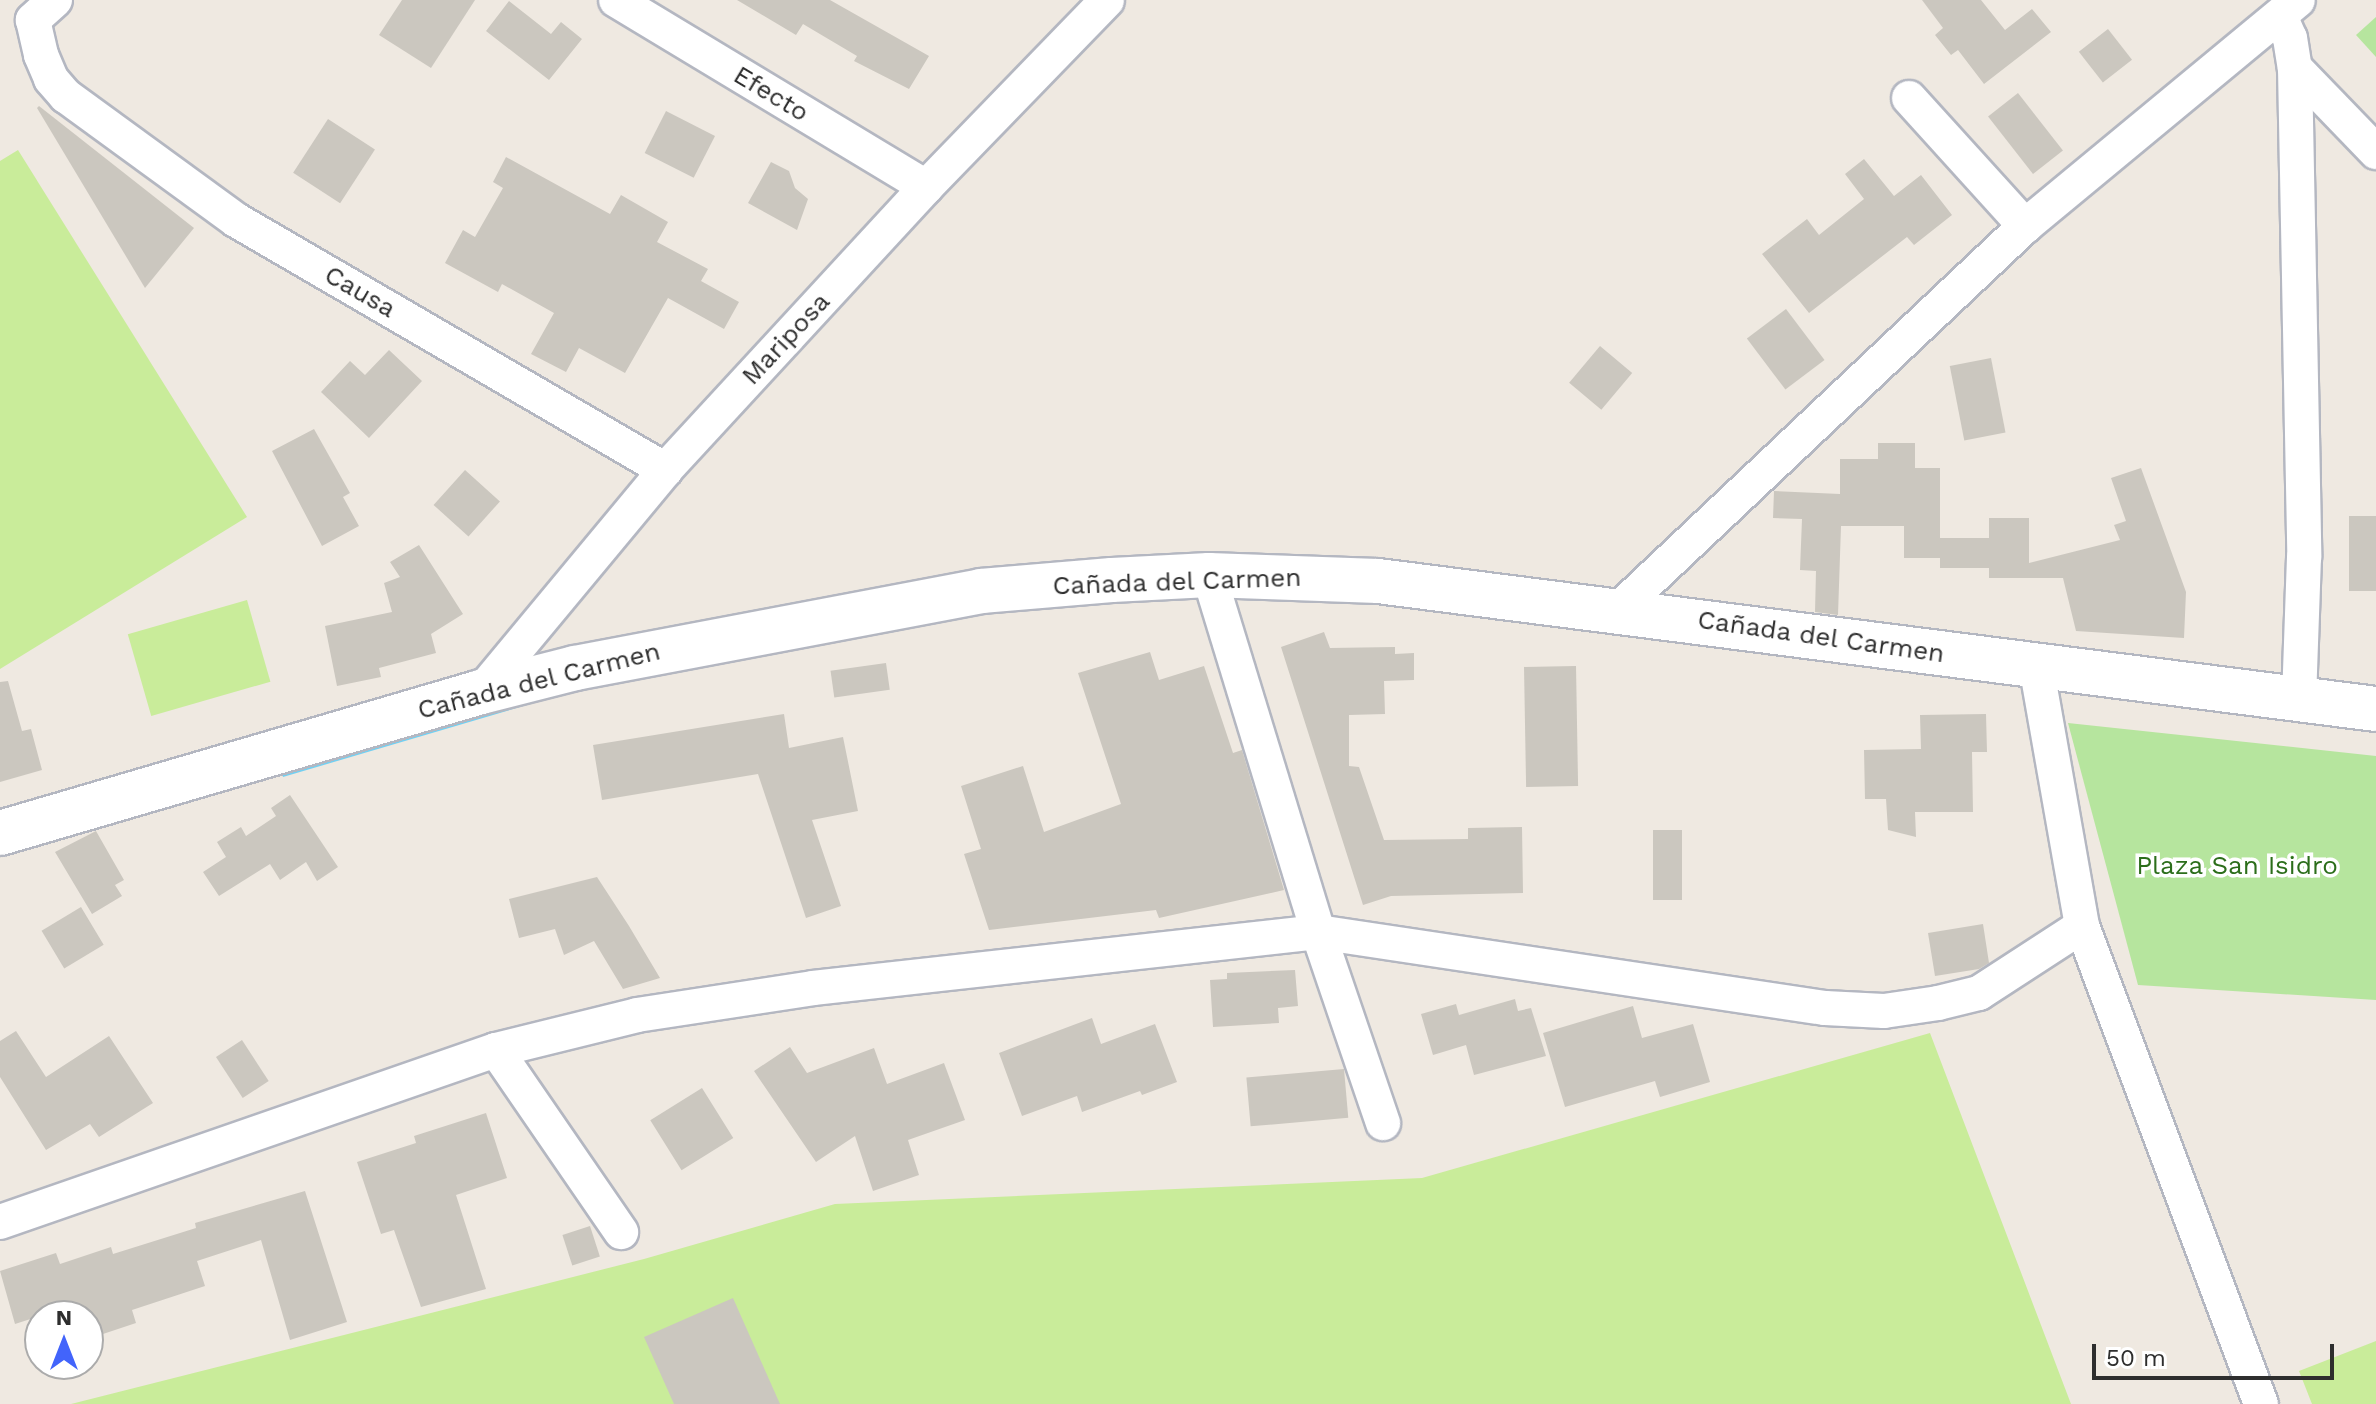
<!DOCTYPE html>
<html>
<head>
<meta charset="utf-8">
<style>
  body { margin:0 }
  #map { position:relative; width:2376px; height:1404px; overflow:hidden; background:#efe9e1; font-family:"Work Sans",sans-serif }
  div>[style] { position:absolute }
  .green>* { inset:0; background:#b6e59e }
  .pitch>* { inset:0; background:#c9ec9a; transform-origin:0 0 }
  .water>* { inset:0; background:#75cff0 }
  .building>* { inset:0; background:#cbc7bf; transform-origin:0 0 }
  .roads { filter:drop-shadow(2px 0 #b4b7c1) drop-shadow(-2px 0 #b4b7c1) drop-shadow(0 2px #b4b7c1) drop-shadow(0 -2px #b4b7c1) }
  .minor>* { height:34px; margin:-17px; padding:0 17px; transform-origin:17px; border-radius:17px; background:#fff }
  .tertiary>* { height:44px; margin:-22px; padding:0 22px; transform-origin:22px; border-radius:22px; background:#fff }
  span { translate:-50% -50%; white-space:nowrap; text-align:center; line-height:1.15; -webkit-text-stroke:7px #fff; paint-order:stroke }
  .street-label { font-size:26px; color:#2e2e2e }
  .park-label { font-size:26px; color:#2c6e1b }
  .north { position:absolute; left:24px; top:1300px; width:80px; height:80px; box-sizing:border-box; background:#fff; border:2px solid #ababab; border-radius:50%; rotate:0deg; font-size:22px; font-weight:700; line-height:32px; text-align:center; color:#2e2e2e }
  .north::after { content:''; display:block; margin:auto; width:28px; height:36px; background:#4264fb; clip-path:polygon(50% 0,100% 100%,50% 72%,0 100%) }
  .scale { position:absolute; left:2092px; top:1344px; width:242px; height:36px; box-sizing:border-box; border:4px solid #2e2e2e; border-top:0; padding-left:10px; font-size:24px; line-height:28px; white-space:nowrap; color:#2e2e2e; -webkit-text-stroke:6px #fff; paint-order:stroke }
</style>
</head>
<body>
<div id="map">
  <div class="green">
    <div style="clip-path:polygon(2376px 17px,2376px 57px,2356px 35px)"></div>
    <div style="clip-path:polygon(2068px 723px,2376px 756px,2376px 1000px,2138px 985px)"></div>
  </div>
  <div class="pitch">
    <div style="clip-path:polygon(18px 150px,247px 517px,0 669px,0 161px)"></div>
    <div style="left:247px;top:600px;width:85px;height:124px;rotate:74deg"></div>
    <div style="clip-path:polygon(1930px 1033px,2071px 1404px,71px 1404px,644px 1259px,835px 1204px,1422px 1178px)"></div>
    <div style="clip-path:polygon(2376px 1341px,2376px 1404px,2312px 1404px,2299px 1371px)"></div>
  </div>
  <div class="water">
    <div style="clip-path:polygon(543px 698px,544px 700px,283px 777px,282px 774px)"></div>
  </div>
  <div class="building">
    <div style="clip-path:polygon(402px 0,475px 0,431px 68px,379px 35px)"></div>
    <div style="clip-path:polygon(737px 0,830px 0,929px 56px,909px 89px,854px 61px,857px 56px,803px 24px,796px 35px)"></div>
    <div style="clip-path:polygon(1922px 0,1981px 0,2005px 30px,2032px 9px,2051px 32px,1984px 84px,1958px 50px,1951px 55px,1935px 35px,1943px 28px)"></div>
    <div style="clip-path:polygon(509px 1px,551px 34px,561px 22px,582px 39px,549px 80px,486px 31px)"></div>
    <div style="left:2108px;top:29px;width:39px;height:37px;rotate:52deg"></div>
    <div style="left:2018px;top:93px;width:73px;height:38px;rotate:52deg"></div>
    <div style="clip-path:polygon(39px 106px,194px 228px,145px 288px,37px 108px)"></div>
    <div style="left:666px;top:111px;width:55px;height:47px;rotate:27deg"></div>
    <div style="left:328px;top:119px;width:56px;height:64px;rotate:33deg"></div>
    <div style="clip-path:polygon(506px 157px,610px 214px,621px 195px,668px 222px,657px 242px,708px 269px,701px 281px,739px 302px,724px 329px,668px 298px,625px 373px,579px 348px,566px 372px,531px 354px,554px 313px,502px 284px,498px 292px,445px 263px,463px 230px,475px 237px,503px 188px,493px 182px)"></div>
    <div style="clip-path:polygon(1864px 159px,1894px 196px,1921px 175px,1952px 215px,1914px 245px,1907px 237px,1809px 313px,1762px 254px,1807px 219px,1819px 235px,1864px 199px,1845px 174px)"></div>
    <div style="clip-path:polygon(771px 162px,789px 171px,795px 188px,808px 199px,797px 230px,748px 203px)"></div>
    <div style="left:1786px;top:309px;width:64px;height:49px;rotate:53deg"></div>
    <div style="left:1600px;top:346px;width:42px;height:48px;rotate:40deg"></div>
    <div style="clip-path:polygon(389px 350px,422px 381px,369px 438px,321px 392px,350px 361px,365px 375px)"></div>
    <div style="left:1991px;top:358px;width:76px;height:42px;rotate:79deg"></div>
    <div style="clip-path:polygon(314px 429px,350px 493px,343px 497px,359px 526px,322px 546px,272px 451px)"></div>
    <div style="clip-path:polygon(1878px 443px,1915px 443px,1915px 468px,1940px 468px,1940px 538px,1989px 538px,1989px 518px,2029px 518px,2029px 563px,2120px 540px,2114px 525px,2126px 521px,2111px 478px,2141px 468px,2186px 592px,2184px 638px,2076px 631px,2063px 578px,1989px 578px,1989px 568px,1940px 568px,1940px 558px,1904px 558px,1904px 526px,1841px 526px,1838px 615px,1815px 612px,1816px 571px,1800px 570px,1802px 519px,1773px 518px,1774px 491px,1840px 494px,1840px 459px,1878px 459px)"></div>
    <div style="left:465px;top:470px;width:47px;height:47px;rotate:42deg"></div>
    <div style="left:2349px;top:516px;width:27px;height:75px"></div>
    <div style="clip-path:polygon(419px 545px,463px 614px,431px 634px,436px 653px,379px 668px,381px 677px,337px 686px,325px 626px,392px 612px,384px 583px,400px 577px,390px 562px)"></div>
    <div style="clip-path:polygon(1324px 632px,1330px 648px,1395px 647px,1395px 654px,1414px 653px,1414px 680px,1384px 681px,1385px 714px,1349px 715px,1349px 766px,1359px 767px,1384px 840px,1468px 839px,1468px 828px,1522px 827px,1523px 893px,1391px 896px,1363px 905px,1281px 647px)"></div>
    <div style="clip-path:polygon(1150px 652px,1159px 680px,1204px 666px,1233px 753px,1242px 750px,1284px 890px,1159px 918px,1156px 910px,989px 930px,964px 854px,981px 849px,961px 786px,1023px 766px,1044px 832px,1121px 804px,1078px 673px)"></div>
    <div style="left:886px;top:663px;width:27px;height:56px;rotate:82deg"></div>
    <div style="left:1576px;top:666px;width:120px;height:52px;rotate:89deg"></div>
    <div style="clip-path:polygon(8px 681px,22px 731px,31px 729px,42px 770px,0 782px,0 682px)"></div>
    <div style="clip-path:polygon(784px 714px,789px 748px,843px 737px,858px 811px,812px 820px,841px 906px,806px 918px,758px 774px,602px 800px,593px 745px)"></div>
    <div style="clip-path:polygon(1986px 714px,1987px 752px,1972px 752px,1973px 812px,1915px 812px,1916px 837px,1888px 830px,1886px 799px,1865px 799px,1864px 750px,1921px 749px,1920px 715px)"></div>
    <div style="clip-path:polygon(290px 795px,338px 867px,317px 881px,306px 862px,280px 880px,270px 864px,219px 896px,203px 872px,226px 857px,217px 842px,241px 827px,246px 836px,276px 816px,271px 808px)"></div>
    <div style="left:1653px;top:830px;width:29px;height:70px"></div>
    <div style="clip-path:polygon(96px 831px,124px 880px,115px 885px,122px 896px,92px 914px,55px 852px)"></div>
    <div style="clip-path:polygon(597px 877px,629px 926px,660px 978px,623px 989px,594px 941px,564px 955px,555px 929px,519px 938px,509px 899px)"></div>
    <div style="left:81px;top:907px;width:44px;height:46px;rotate:59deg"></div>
    <div style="clip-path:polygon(1983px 924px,1989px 963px,1979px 969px,1935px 976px,1928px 933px)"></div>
    <div style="clip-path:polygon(1295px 970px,1298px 1006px,1278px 1008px,1279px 1023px,1213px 1027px,1210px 980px,1227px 979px,1227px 973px)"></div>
    <div style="clip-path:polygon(1515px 999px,1518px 1011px,1531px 1008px,1546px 1056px,1474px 1075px,1466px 1045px,1433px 1055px,1421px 1014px,1456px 1004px,1459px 1015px)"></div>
    <div style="clip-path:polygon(1633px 1006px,1642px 1038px,1693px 1024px,1710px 1082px,1660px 1097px,1655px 1081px,1565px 1107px,1543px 1033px)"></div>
    <div style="clip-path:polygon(1092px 1018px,1101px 1044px,1155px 1024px,1177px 1082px,1142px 1095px,1140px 1091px,1082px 1112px,1077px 1096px,1022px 1116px,999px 1053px)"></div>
    <div style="clip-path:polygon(16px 1031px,46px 1077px,109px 1036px,153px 1103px,99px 1137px,90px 1124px,46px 1150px,0 1077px,0 1041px)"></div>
    <div style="left:242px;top:1040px;width:49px;height:31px;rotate:57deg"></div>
    <div style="clip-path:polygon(790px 1047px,807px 1073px,874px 1048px,887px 1084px,944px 1063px,965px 1120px,908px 1140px,919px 1175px,873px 1191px,855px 1136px,816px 1162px,754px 1071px)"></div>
    <div style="left:1344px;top:1069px;width:49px;height:98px;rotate:85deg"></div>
    <div style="left:702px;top:1088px;width:59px;height:61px;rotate:58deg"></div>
    <div style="clip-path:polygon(486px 1113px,507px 1178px,456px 1195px,486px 1289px,421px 1307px,394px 1230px,381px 1234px,357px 1162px,416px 1143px,414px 1136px)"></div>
    <div style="clip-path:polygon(305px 1191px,347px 1322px,290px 1340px,261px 1240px,197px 1261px,205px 1286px,132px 1310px,136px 1323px,91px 1338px,88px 1316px,84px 1316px,80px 1303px,15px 1324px,0 1271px,56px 1253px,60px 1264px,111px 1247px,113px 1254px,196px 1228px,195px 1223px)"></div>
    <div style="left:590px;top:1226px;width:32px;height:29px;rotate:72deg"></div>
    <div style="clip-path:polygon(733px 1298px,780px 1404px,674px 1404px,644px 1337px)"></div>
  </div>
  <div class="roads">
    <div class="minor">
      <div style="left:55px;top:0;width:30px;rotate:138deg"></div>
      <div style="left:33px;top:20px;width:36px;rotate:77deg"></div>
      <div style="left:41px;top:55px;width:26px;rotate:67deg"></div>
      <div style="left:51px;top:79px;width:23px;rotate:49deg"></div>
      <div style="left:66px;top:96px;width:210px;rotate:36.1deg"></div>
      <div style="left:236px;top:220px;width:497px;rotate:30.2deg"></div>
      <div style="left:616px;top:0;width:362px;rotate:31.1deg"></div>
      <div style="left:2280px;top:16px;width:24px;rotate:66deg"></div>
      <div style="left:2290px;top:38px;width:30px;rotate:81deg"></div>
      <div style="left:2295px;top:68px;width:489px;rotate:88.9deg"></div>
      <div style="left:2304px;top:557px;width:143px;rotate:92deg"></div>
      <div style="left:2295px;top:68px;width:117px;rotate:46deg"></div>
      <div style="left:1909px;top:98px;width:173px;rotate:47.8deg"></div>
      <div style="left:1209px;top:575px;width:373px;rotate:73deg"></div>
      <div style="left:1318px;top:932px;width:202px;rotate:71.2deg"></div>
      <div style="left:1618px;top:610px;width:560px;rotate:-43.33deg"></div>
      <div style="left:2025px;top:226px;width:354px;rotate:-39.6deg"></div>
      <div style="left:2036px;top:665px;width:265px;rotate:80deg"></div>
      <div style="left:2082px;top:926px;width:510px;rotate:69.47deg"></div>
      <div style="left:481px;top:692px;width:288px;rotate:-50.3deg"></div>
      <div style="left:665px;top:470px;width:385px;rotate:-47.3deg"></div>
      <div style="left:926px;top:187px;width:260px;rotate:-45.9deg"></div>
      <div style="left:496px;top:1050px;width:221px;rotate:55.5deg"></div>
      <div style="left:0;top:1222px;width:525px;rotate:-19.13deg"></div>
      <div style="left:496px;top:1050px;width:145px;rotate:-13.9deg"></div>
      <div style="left:637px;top:1015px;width:178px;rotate:-8.7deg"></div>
      <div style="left:813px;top:988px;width:508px;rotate:-6.33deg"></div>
      <div style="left:1318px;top:932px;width:513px;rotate:8.53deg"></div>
      <div style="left:1825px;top:1008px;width:59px;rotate:2.9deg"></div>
      <div style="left:1884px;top:1011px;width:55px;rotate:-8.4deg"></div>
      <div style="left:1938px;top:1003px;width:42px;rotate:-13.7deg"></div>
      <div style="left:1979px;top:993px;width:123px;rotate:-33deg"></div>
    </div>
    <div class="tertiary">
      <div style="left:0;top:833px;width:501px;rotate:-16.34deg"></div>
      <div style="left:481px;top:692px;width:97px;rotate:-14.3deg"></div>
      <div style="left:575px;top:668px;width:413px;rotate:-10.7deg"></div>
      <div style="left:981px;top:591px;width:131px;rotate:-4.8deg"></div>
      <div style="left:1112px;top:580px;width:97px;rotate:-3deg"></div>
      <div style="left:1209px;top:575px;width:169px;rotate:2deg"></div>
      <div style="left:1378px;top:581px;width:1006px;rotate:7.31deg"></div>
    </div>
  </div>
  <div class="street-label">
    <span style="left:771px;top:94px;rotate:31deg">Efecto</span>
    <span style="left:360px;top:292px;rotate:30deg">Causa</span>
    <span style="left:786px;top:339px;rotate:-47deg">Mariposa</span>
    <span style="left:1177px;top:582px;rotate:-2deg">Cañada del Carmen</span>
    <span style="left:1821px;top:637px;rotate:8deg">Cañada del Carmen</span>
    <span style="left:539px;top:681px;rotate:-14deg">Cañada del Carmen</span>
  </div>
  <div class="park-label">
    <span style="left:2237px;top:866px">Plaza San Isidro</span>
  </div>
  <div class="north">N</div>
  <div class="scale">50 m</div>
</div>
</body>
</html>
